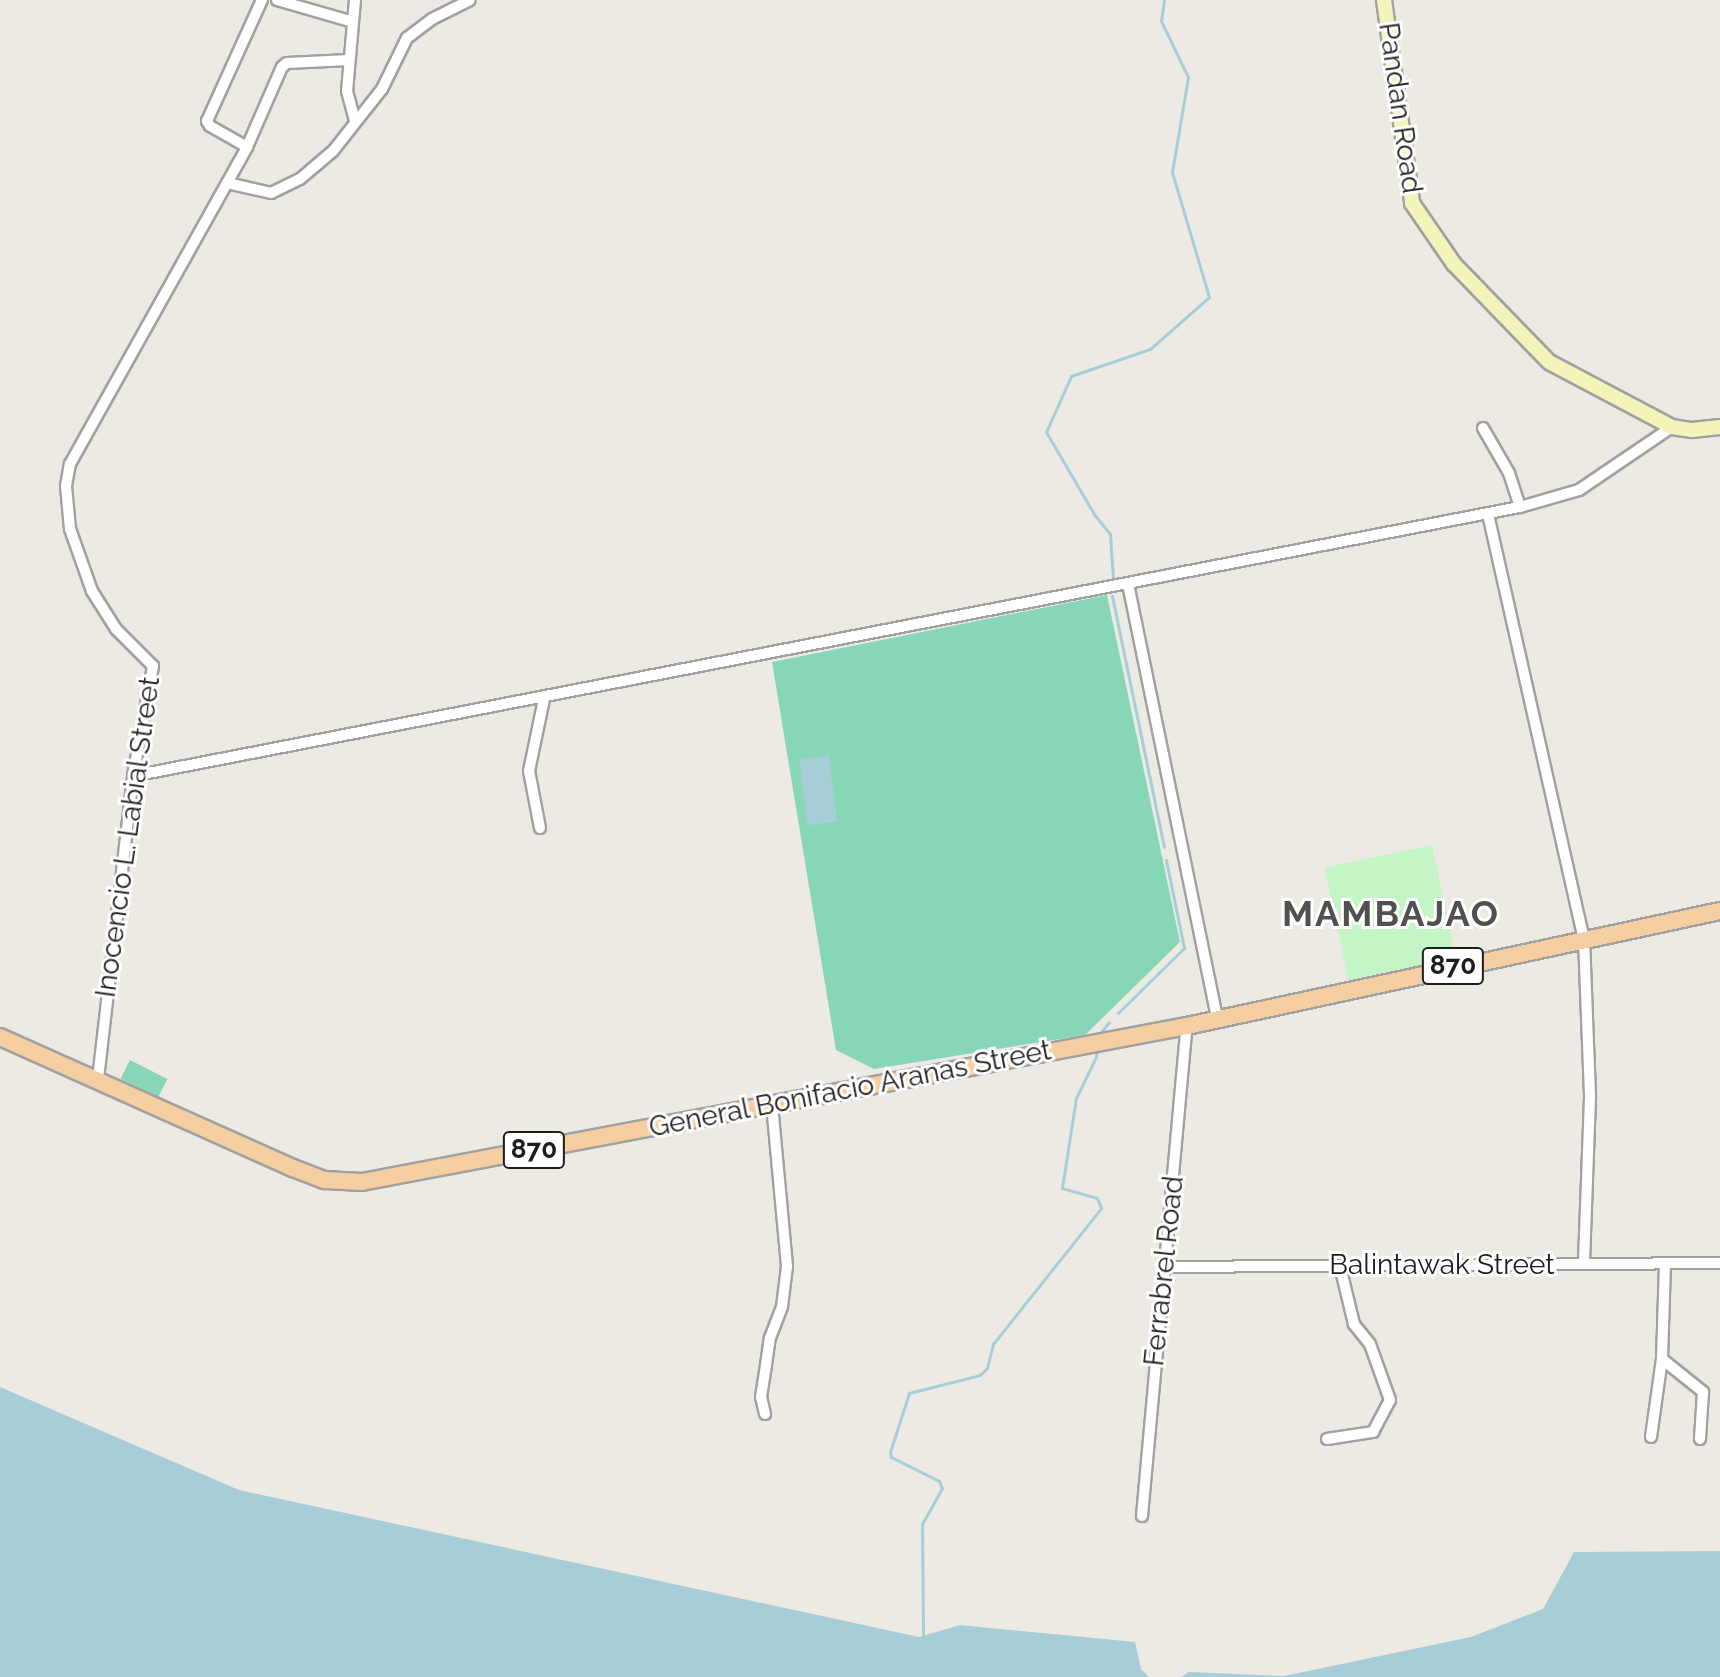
<!DOCTYPE html>
<html>
<head>
<meta charset="utf-8">
<style>
  body { margin:0 }
  #map { position:relative; width:1720px; height:1677px; overflow:hidden; background:#edeae3; font-family:Raleway,sans-serif }
  div>[style] { position:absolute }
  .park>* { inset:0; background:#c3f5c6; transform-origin:0 0 }
  .pitch>* { inset:0; background:#87d7b7; transform-origin:0 0 }
  .water>* { inset:0; background:#a7cdd8; transform-origin:0 0 }
  .stream>* { height:3px; margin:-1.5px; padding:0 1.5px; transform-origin:1.5px; border-radius:1.5px; background:#a7cdd8 }
  .roads { filter:drop-shadow(2px 0 #a1a1a1) drop-shadow(-2px 0 #a1a1a1) drop-shadow(0 2px #a1a1a1) drop-shadow(0 -2px #a1a1a1) }
  .street>* { height:10px; margin:-5px; padding:0 5px; transform-origin:5px; border-radius:5px; background:#fff }
  .secondary>* { height:14px; margin:-7px; padding:0 7px; transform-origin:7px; border-radius:7px; background:#f2f4ba }
  .primary>* { height:16px; margin:-8px; padding:0 8px; transform-origin:8px; border-radius:8px; background:#f5cfa1 }
  span { translate:-50% -50%; white-space:nowrap; text-align:center; line-height:1.15; -webkit-text-stroke:6px #fff; paint-order:stroke }
  .shield-label span { padding:2px 6px; background:#fff; border:2px solid; border-radius:6px; -webkit-text-stroke-width:0 }
  .shield-label { font-size:26px; color:#1d1d1d; font-weight:700 }
  .street-label { font-size:28px; color:#1d1d1d }
  .district-label { font-size:36px; color:#505050; font-weight:700; letter-spacing:2px }
</style>
</head>
<body>
<div id="map">
  <div class="park">
    <div style="left:1432px;top:845px;width:115px;height:110px;rotate:78deg"></div>
  </div>
  <div class="pitch">
    <div style="clip-path:polygon(1107px 595px,1180px 942px,1085px 1035px,874px 1069px,836px 1050px,772px 662px)"></div>
    <div style="left:130px;top:1060px;width:42px;height:21px;rotate:27deg"></div>
  </div>
  <div class="water">
    <div style="left:829px;top:756px;width:66px;height:30px;rotate:83deg"></div>
    <div style="clip-path:polygon(0 1387px,239px 1490px,919px 1637px,960px 1625px,1135px 1642px,1141px 1669px,1149px 1677px,0 1677px)"></div>
    <div style="clip-path:polygon(1720px 1551px,1720px 1677px,1181px 1677px,1189px 1672px,1284px 1676px,1471px 1637px,1543px 1609px,1574px 1552px)"></div>
  </div>
  <div class="stream">
    <div style="left:1113px;top:579px;width:45px;rotate:-93.8deg"></div>
    <div style="left:1110px;top:534px;width:26px;rotate:-129deg"></div>
    <div style="left:1094px;top:514px;width:95px;rotate:-120.3deg"></div>
    <div style="left:1046px;top:432px;width:61px;rotate:-65.9deg"></div>
    <div style="left:1071px;top:376px;width:83px;rotate:-18.9deg"></div>
    <div style="left:1150px;top:349px;width:79px;rotate:-41.4deg"></div>
    <div style="left:1209px;top:297px;width:130px;rotate:-106.5deg"></div>
    <div style="left:1172px;top:172px;width:96px;rotate:-80.4deg"></div>
    <div style="left:1188px;top:77px;width:62px;rotate:-115.7deg"></div>
    <div style="left:1161px;top:21px;width:21px;rotate:-82deg"></div>
    <div style="left:1112px;top:596px;width:256px;rotate:78.3deg"></div>
    <div style="left:1118px;top:1013px;width:93px;rotate:-44.6deg"></div>
    <div style="left:1184px;top:948px;width:90px;rotate:-101.6deg"></div>
    <div style="left:1097px;top:1037px;width:19px;rotate:-51deg"></div>
    <div style="left:923px;top:1635px;width:111px;rotate:-90.5deg"></div>
    <div style="left:922px;top:1524px;width:41px;rotate:-60.9deg"></div>
    <div style="left:942px;top:1488px;width:8px;rotate:-113deg"></div>
    <div style="left:939px;top:1481px;width:54px;rotate:-153.4deg"></div>
    <div style="left:891px;top:1457px;width:5px;rotate:-101deg"></div>
    <div style="left:890px;top:1452px;width:62px;rotate:-72.1deg"></div>
    <div style="left:909px;top:1393px;width:73px;rotate:-14.2deg"></div>
    <div style="left:980px;top:1375px;width:10px;rotate:-45deg"></div>
    <div style="left:987px;top:1368px;width:25px;rotate:-76deg"></div>
    <div style="left:993px;top:1344px;width:174px;rotate:-51.5deg"></div>
    <div style="left:1101px;top:1208px;width:11px;rotate:-112deg"></div>
    <div style="left:1097px;top:1198px;width:36px;rotate:-164deg"></div>
    <div style="left:1062px;top:1188px;width:91px;rotate:-81.2deg"></div>
    <div style="left:1076px;top:1098px;width:46px;rotate:-64deg"></div>
    <div style="left:1096px;top:1057px;width:8px;rotate:-83deg"></div>
  </div>
  <div class="roads">
    <div class="street">
      <div style="left:277px;top:0;width:79px;rotate:16.1deg"></div>
      <div style="left:355px;top:0;width:91px;rotate:95deg"></div>
      <div style="left:347px;top:91px;width:31px;rotate:75deg"></div>
      <div style="left:247px;top:147px;width:43px;rotate:-150.4deg"></div>
      <div style="left:210px;top:126px;width:6px;rotate:-121deg"></div>
      <div style="left:207px;top:121px;width:133px;rotate:-65.6deg"></div>
      <div style="left:227px;top:183px;width:45px;rotate:12.8deg"></div>
      <div style="left:271px;top:193px;width:32px;rotate:-26deg"></div>
      <div style="left:300px;top:179px;width:43px;rotate:-40.3deg"></div>
      <div style="left:333px;top:151px;width:79px;rotate:-51.7deg"></div>
      <div style="left:382px;top:89px;width:57px;rotate:-63.9deg"></div>
      <div style="left:407px;top:38px;width:31px;rotate:-37deg"></div>
      <div style="left:432px;top:19px;width:42px;rotate:-26.6deg"></div>
      <div style="left:1483px;top:428px;width:52px;rotate:60deg"></div>
      <div style="left:1509px;top:473px;width:36px;rotate:72deg"></div>
      <div style="left:1488px;top:514px;width:436px;rotate:77.3deg"></div>
      <div style="left:1584px;top:939px;width:159px;rotate:87.8deg"></div>
      <div style="left:1590px;top:1098px;width:166px;rotate:92.1deg"></div>
      <div style="left:1128px;top:584px;width:444px;rotate:78.4deg"></div>
      <div style="left:133px;top:776px;width:1413px;rotate:-10.98deg"></div>
      <div style="left:1520px;top:507px;width:61px;rotate:-16.1deg"></div>
      <div style="left:1579px;top:490px;width:112px;rotate:-34.1deg"></div>
      <div style="left:540px;top:828px;width:58px;rotate:-100.9deg"></div>
      <div style="left:529px;top:771px;width:74px;rotate:-78.2deg"></div>
      <div style="left:98px;top:1079px;width:305px;rotate:-83.4deg"></div>
      <div style="left:133px;top:776px;width:112px;rotate:-79.7deg"></div>
      <div style="left:153px;top:666px;width:52px;rotate:-135deg"></div>
      <div style="left:116px;top:629px;width:45px;rotate:-122.3deg"></div>
      <div style="left:92px;top:591px;width:66px;rotate:-109.5deg"></div>
      <div style="left:70px;top:529px;width:43px;rotate:-95.3deg"></div>
      <div style="left:66px;top:486px;width:22px;rotate:-80deg"></div>
      <div style="left:70px;top:464px;width:363px;rotate:-60.8deg"></div>
      <div style="left:247px;top:147px;width:87px;rotate:-66.4deg"></div>
      <div style="left:282px;top:67px;width:6px;rotate:-39deg"></div>
      <div style="left:287px;top:63px;width:62px;rotate:-2.8deg"></div>
      <div style="left:1165px;top:1267px;width:555px;rotate:-0.41deg"></div>
      <div style="left:1662px;top:1359px;width:53px;rotate:38.8deg"></div>
      <div style="left:1703px;top:1392px;width:47px;rotate:93.7deg"></div>
      <div style="left:765px;top:1414px;width:17px;rotate:-103deg"></div>
      <div style="left:761px;top:1397px;width:32px;rotate:-81deg"></div>
      <div style="left:766px;top:1365px;width:27px;rotate:-82deg"></div>
      <div style="left:770px;top:1338px;width:33px;rotate:-69deg"></div>
      <div style="left:782px;top:1307px;width:41px;rotate:-83deg"></div>
      <div style="left:787px;top:1266px;width:164px;rotate:-95.3deg"></div>
      <div style="left:1651px;top:1437px;width:79px;rotate:-82deg"></div>
      <div style="left:1662px;top:1359px;width:95px;rotate:-88.2deg"></div>
      <div style="left:1327px;top:1439px;width:47px;rotate:-8.7deg"></div>
      <div style="left:1373px;top:1432px;width:36px;rotate:-62deg"></div>
      <div style="left:1390px;top:1400px;width:59px;rotate:-109.7deg"></div>
      <div style="left:1370px;top:1344px;width:26px;rotate:-129deg"></div>
      <div style="left:1354px;top:1324px;width:60px;rotate:-103.6deg"></div>
      <div style="left:1142px;top:1516px;width:492px;rotate:-84.8deg"></div>
    </div>
    <div class="secondary">
      <div style="left:1384px;top:0;width:205px;rotate:82.1deg"></div>
      <div style="left:1412px;top:203px;width:74px;rotate:55.5deg"></div>
      <div style="left:1454px;top:264px;width:136px;rotate:45.9deg"></div>
      <div style="left:1549px;top:362px;width:139px;rotate:27.9deg"></div>
      <div style="left:1672px;top:427px;width:20px;rotate:9deg"></div>
      <div style="left:1692px;top:430px;width:28px;rotate:-6deg"></div>
    </div>
    <div class="primary">
      <div style="left:0;top:1037px;width:321px;rotate:24.1deg"></div>
      <div style="left:293px;top:1168px;width:34px;rotate:21deg"></div>
      <div style="left:325px;top:1180px;width:37px;rotate:3deg"></div>
      <div style="left:362px;top:1182px;width:840px;rotate:-10.71deg"></div>
      <div style="left:1187px;top:1026px;width:545px;rotate:-12.18deg"></div>
    </div>
  </div>
  <div class="shield-label">
    <span style="left:1453px;top:966px">870</span>
    <span style="left:534px;top:1150px">870</span>
  </div>
  <div class="street-label">
    <span style="left:1400px;top:108px;rotate:82deg">Pandan Road</span>
    <span style="left:128px;top:837px;rotate:-82deg">Inocencio L. Labial Street</span>
    <span style="left:850px;top:1089px;rotate:-11deg">General Bonifacio Aranas Street</span>
    <span style="left:1442px;top:1265px">Balintawak Street</span>
    <span style="left:1164px;top:1271px;rotate:-84deg">Ferrabrel Road</span>
  </div>
  <div class="district-label">
    <span style="left:1391px;top:914px">MAMBAJAO</span>
  </div>
</div>
</body>
</html>
